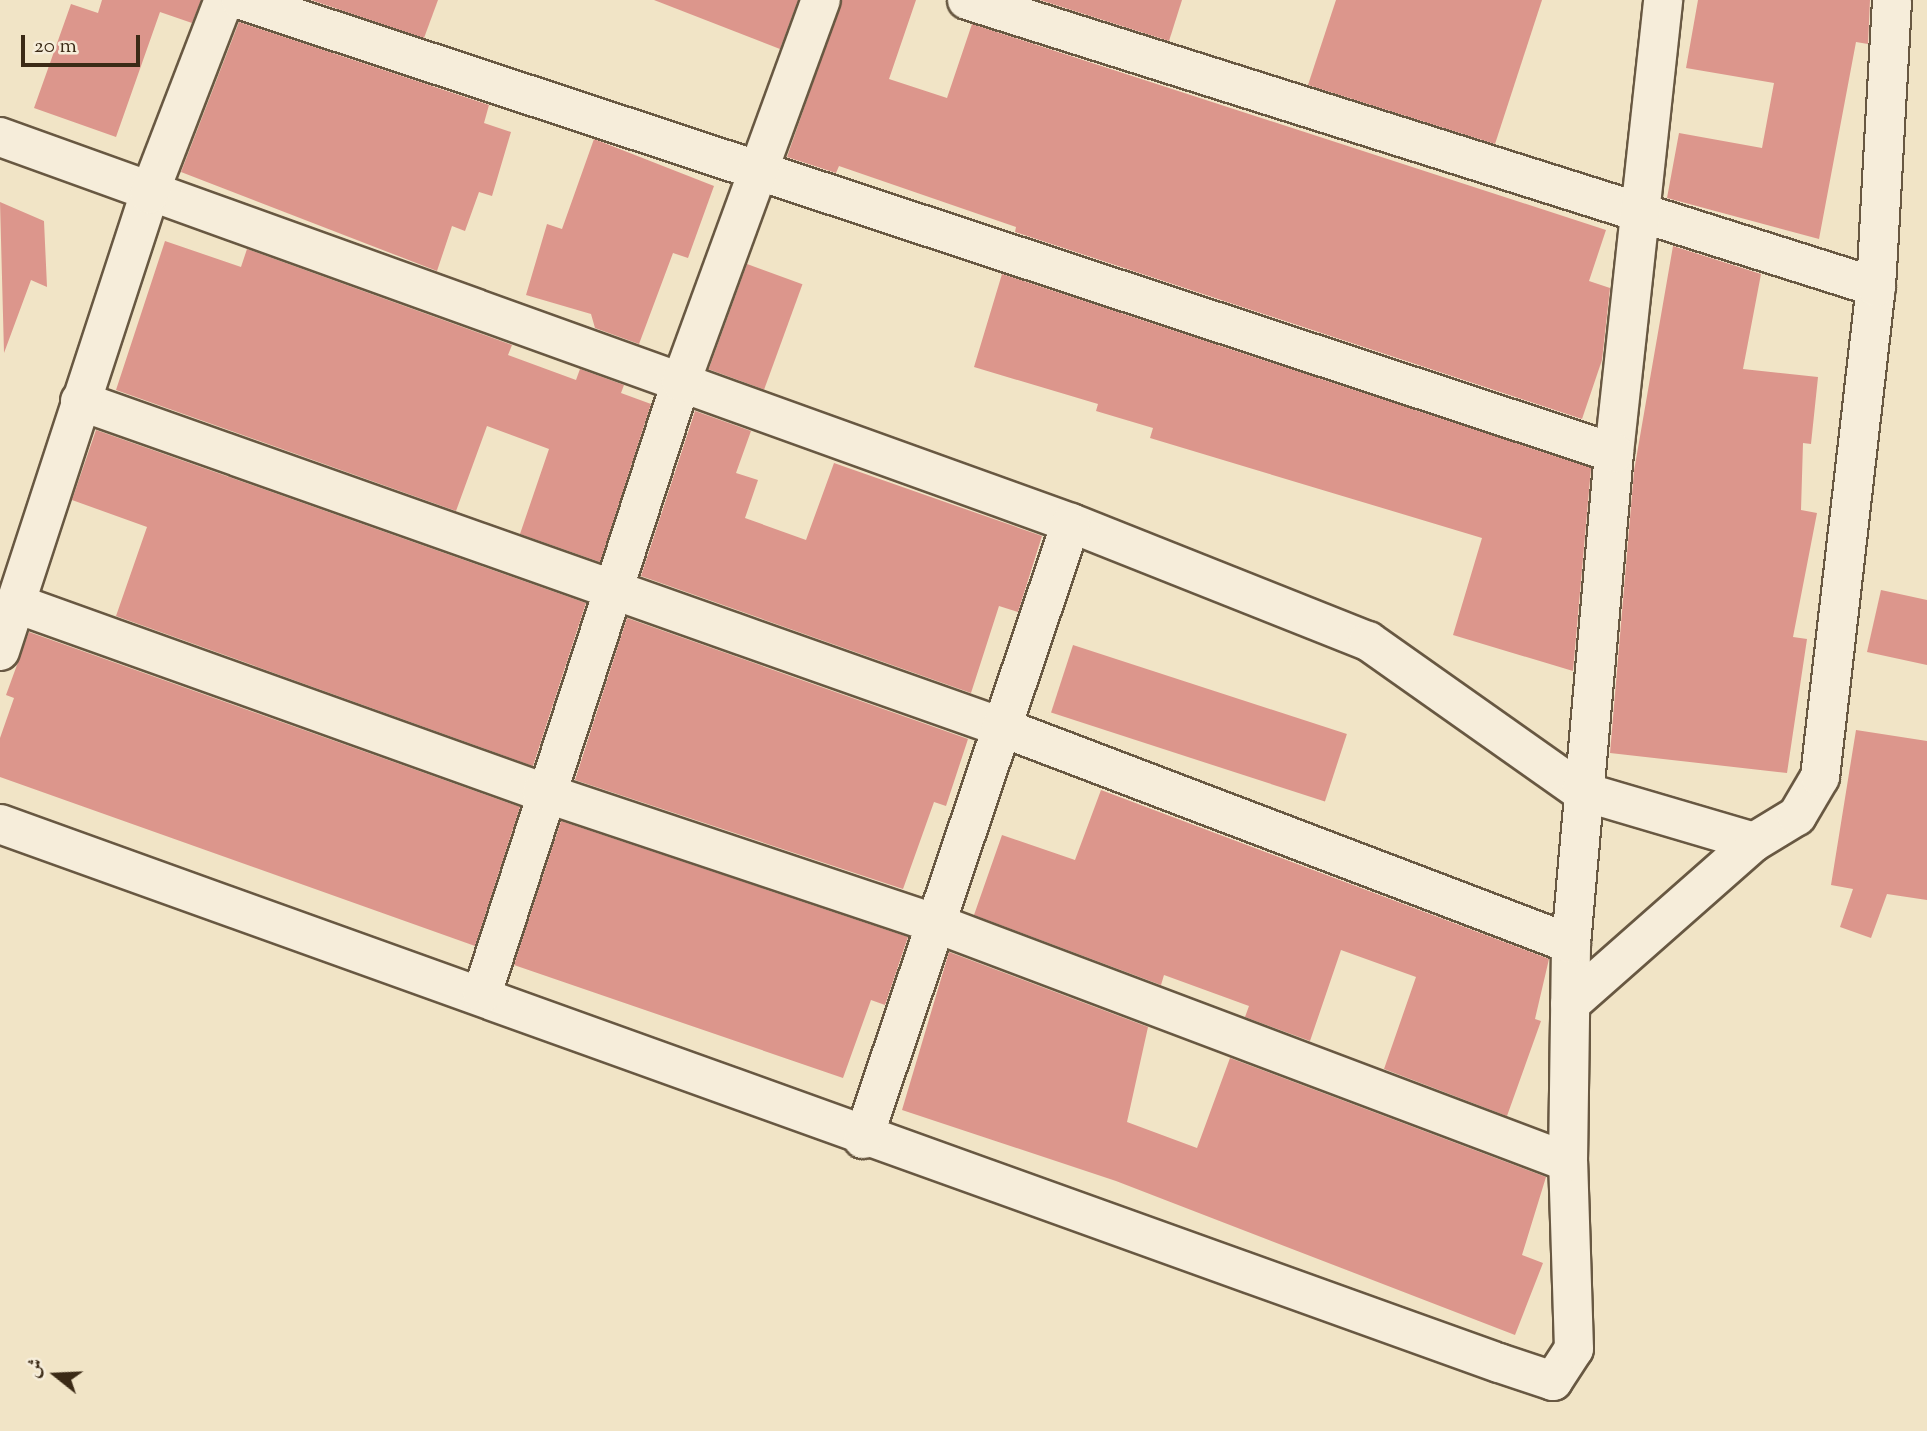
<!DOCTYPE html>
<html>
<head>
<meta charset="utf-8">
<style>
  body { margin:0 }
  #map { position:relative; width:1927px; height:1431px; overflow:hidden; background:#f1e4c6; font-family:"Sorts Mill Goudy",Amiri,serif }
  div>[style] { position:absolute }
  .building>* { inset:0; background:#dc968c; transform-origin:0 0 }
  .roads { filter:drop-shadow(2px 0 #685842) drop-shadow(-2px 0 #685842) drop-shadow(0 2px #685842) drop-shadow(0 -2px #685842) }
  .minor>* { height:38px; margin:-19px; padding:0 19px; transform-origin:19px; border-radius:19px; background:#f6edda }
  span { translate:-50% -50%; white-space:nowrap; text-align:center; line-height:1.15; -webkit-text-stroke:6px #f6edda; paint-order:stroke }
  .north { position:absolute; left:21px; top:1340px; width:70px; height:70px; -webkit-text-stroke:5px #f6edda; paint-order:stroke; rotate:288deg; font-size:19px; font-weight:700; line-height:28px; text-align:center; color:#3b2a16 }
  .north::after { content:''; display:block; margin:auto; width:24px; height:32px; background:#3b2a16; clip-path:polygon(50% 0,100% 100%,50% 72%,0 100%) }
  .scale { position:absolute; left:21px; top:35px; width:119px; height:32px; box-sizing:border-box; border:4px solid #3b2a16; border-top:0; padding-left:9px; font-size:21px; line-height:24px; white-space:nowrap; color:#3b2a16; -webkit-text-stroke:5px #f6edda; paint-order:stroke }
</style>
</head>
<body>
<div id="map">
  <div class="building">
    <div style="clip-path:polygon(102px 0,201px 0,192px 23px,160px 12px,116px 137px,34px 108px,71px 4px,98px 13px)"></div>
    <div style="clip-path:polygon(311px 0,438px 0,424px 38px)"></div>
    <div style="clip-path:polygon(654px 0,798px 0,780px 49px)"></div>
    <div style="clip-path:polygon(842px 0,916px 0,889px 79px,947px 98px,972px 24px,1606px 230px,1589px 281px,1610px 288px,1602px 360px,1582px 419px,1015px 232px,1016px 227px,839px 166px,836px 173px,787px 157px)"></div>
    <div style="clip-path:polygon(1040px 0,1182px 0,1169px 41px)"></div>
    <div style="clip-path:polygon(1336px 0,1542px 0,1495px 144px,1308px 85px)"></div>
    <div style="clip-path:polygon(1698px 0,1870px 0,1868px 44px,1856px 42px,1819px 239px,1667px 198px,1679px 133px,1762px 148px,1774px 83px,1686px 68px)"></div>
    <div style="clip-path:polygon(239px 22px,489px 105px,484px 123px,511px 132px,492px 196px,479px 192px,465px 231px,452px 226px,437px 271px,181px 172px)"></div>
    <div style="clip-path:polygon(594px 139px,714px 186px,688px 258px,673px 253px,639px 344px,595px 328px,591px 314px,526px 295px,547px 224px,562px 229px)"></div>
    <div style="clip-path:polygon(0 202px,44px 221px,47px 287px,31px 280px,4px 353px)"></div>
    <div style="clip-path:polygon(165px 241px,241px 267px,247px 249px,512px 345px,508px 355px,576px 380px,580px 369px,624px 385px,621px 393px,651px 404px,600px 562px,520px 534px,549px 449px,487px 426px,456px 511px,116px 390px)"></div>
    <div style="clip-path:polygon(1673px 246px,1761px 274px,1743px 369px,1818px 377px,1811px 444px,1803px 443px,1801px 510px,1817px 513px,1793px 637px,1807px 639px,1787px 773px,1610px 753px,1634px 471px)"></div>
    <div style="left:747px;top:264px;width:59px;height:112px;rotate:20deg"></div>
    <div style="clip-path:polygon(1002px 274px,1591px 468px,1573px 671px,1453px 635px,1482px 538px,1150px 438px,1153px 428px,1096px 411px,1098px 404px,974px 367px)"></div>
    <div style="clip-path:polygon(695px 411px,751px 431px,736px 473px,758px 480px,745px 518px,806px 540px,834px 463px,1042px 536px,1018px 612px,999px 606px,971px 693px,641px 576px)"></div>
    <div style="clip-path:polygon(96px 430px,586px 603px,533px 766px,116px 616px,147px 527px,72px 500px)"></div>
    <div style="clip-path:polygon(1881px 590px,1927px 600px,1927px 665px,1867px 652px)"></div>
    <div style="clip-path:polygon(627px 618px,968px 739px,946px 806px,934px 802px,903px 889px,575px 780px)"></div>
    <div style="clip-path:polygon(29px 632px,520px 807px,475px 946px,0 777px,0 738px,14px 698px,6px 695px)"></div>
    <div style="left:1073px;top:645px;width:288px;height:71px;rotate:18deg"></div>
    <div style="clip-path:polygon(1856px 730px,1927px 741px,1927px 900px,1887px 894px,1871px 938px,1840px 927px,1853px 889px,1831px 885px)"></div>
    <div style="clip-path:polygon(1101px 790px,1549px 959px,1535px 1019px,1541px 1021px,1507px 1116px,1384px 1069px,1416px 977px,1341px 950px,1310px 1041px,1245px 1017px,1249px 1006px,1164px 975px,1161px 985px,974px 915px,1002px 835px,1075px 860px)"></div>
    <div style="clip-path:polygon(561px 821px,908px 937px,885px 1005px,871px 1000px,843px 1078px,514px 965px)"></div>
    <div style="clip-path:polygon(949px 952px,1148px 1027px,1127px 1122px,1197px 1148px,1230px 1058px,1546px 1177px,1522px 1255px,1543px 1263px,1515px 1335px,1116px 1181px,902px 1110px)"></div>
  </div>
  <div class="roads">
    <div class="minor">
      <div style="left:967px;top:0;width:953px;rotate:17.52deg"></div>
      <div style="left:0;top:137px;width:1138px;rotate:19.82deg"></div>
      <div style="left:1071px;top:523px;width:320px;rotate:21.7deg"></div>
      <div style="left:1368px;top:641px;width:261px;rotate:35.2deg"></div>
      <div style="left:1581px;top:791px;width:180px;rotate:16.4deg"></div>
      <div style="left:80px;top:401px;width:977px;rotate:19.49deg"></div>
      <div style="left:1001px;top:727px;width:610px;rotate:20.84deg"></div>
      <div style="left:1614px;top:453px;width:456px;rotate:-83.8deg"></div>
      <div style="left:17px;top:604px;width:558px;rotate:19.7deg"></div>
      <div style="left:542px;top:792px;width:420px;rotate:18.5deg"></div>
      <div style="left:940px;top:925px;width:671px;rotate:20.68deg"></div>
      <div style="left:0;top:651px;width:481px;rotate:-71.9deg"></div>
      <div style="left:149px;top:194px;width:208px;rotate:-68.9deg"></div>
      <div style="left:0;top:824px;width:1593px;rotate:19.78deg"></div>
      <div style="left:1499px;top:1363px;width:57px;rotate:18.4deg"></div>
      <div style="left:1553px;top:1381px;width:38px;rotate:-57deg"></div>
      <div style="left:1574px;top:1349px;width:187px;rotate:-91.8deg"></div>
      <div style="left:1568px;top:1162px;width:218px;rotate:-89.2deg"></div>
      <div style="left:1571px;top:944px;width:493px;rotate:-85deg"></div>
      <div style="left:1614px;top:453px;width:1446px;rotate:-161.74deg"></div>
      <div style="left:482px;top:994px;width:644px;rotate:-71.99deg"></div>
      <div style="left:681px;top:382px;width:407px;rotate:-69.9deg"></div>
      <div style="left:1570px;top:1004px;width:245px;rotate:-41.4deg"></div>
      <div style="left:1754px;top:842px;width:50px;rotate:-31.2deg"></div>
      <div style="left:1797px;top:816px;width:45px;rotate:-59.5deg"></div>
      <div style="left:1820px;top:777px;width:493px;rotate:-83.5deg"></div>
      <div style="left:1876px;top:287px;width:287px;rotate:-86.8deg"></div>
      <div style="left:863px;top:1139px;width:650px;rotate:-71.34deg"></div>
    </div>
  </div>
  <div class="north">ش</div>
  <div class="scale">20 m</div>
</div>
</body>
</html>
